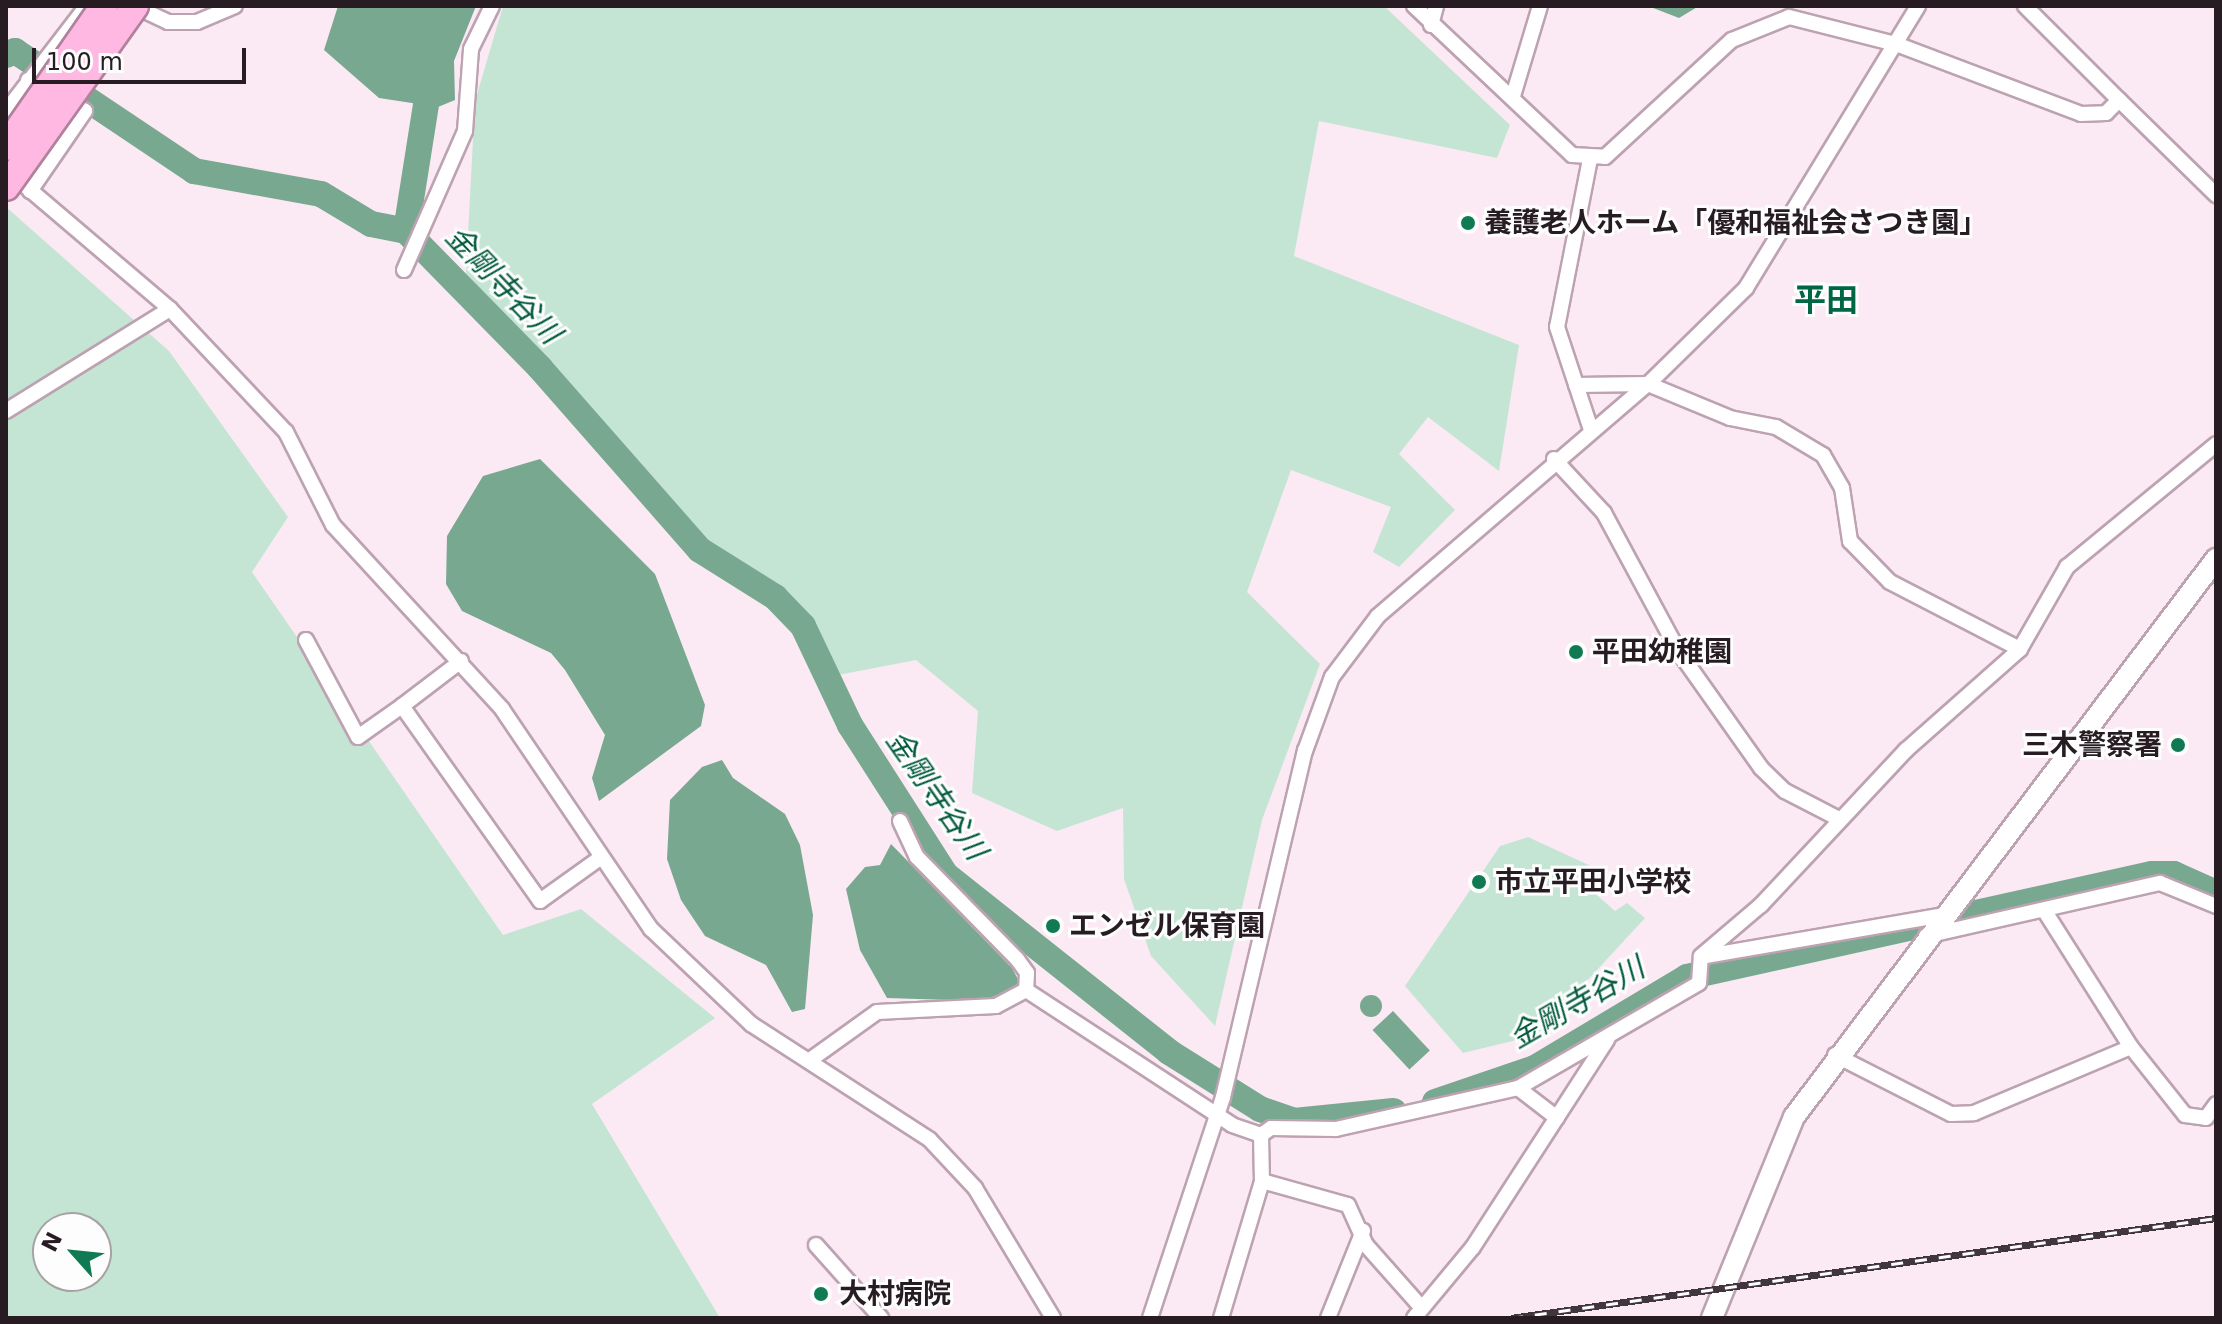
<!DOCTYPE html>
<html>
<head>
<meta charset="utf-8">
<style>
  body { margin:0 }
  #map { position:relative; width:2222px; height:1324px; overflow:hidden; background:#fbeaf4; font-family:"DejaVu Sans","Noto Sans JP",sans-serif }
  div>[style] { position:absolute }
  .green>* { inset:0; background:#c5e5d4 }
  .water>* { inset:0; background:#79a890; transform-origin:0 0 }
  .round { border-radius:50% }
  .river>* { height:26px; margin:-13px; padding:0 13px; transform-origin:13px; border-radius:13px; background:#79a890 }
  .roads { filter:drop-shadow(2px 0 #bda2b1) drop-shadow(-2px 0 #bda2b1) drop-shadow(0 2px #bda2b1) drop-shadow(0 -2px #bda2b1) }
  .street>* { height:14px; margin:-7px; padding:0 7px; transform-origin:7px; border-radius:7px; background:#fff }
  .secondary>* { height:20px; margin:-10px; padding:0 10px; transform-origin:10px; border-radius:10px; background:#fff }
  .rail>* { height:7px; margin-top:-3.5px; transform-origin:0; background:repeating-linear-gradient(90deg,#fdfdfd 0 12px,#41363d 0 24px); box-sizing:border-box; border-block:2px solid #41363d }
  .bridges { filter:drop-shadow(2px 0 #b2819e) drop-shadow(-2px 0 #b2819e) drop-shadow(0 2px #b2819e) drop-shadow(0 -2px #b2819e) }
  .highway-bridge>* { height:26px; margin:-13px; padding:0 13px; transform-origin:13px; border-radius:13px; background:#feb8e1 }
  .dots>* { width:22px; height:22px; translate:-50% -50%; box-sizing:border-box; border:4px solid #fdfdfd; border-radius:50% }
  span { translate:-50% -50%; white-space:nowrap; text-align:center; line-height:1.15; -webkit-text-stroke:6px #fdfdfd; paint-order:stroke }
  .poi-label { font-size:28px; color:#261c22; font-weight:700 }
  .left { translate:0 -50%; text-align:left }
  .right { translate:-100% -50%; text-align:right }
  .water-label { font-size:30px; color:#005a3c; font-style:italic }
  .quarter-label { font-size:32px; color:#064; font-weight:700 }
  .frame { position:absolute; inset:0; border:8px solid #261c22; pointer-events:none }
  .north { position:absolute; left:32px; top:1212px; width:80px; height:80px; box-sizing:border-box; background:#fdfdfd; border:2px solid #a7a3a5; border-radius:50%; rotate:297deg; font-size:22px; font-weight:700; line-height:32px; text-align:center; color:#261c22 }
  .north::after { content:''; display:block; margin:auto; width:28px; height:36px; background:#107a53; clip-path:polygon(50% 0,100% 100%,50% 72%,0 100%) }
  .scale { position:absolute; left:32px; top:48px; width:214px; height:36px; box-sizing:border-box; border:4px solid #261c22; border-top:0; padding-left:10px; font-size:24px; line-height:28px; white-space:nowrap; color:#261c22; -webkit-text-stroke:6px #fdfdfd; paint-order:stroke }
</style>
</head>
<body>
<div id="map">
  <div class="green">
    <div style="clip-path:polygon(503px 6px,1384px 6px,1510px 125px,1497px 158px,1319px 121px,1294px 256px,1519px 345px,1499px 471px,1428px 417px,1399px 454px,1455px 510px,1399px 567px,1373px 552px,1391px 507px,1291px 470px,1247px 592px,1320px 664px,1262px 820px,1215px 1026px,1151px 956px,1124px 879px,1123px 808px,1057px 831px,972px 793px,978px 711px,916px 660px,838px 675px,789px 595px,702px 540px,466px 273px,475px 101px)"></div>
    <div style="clip-path:polygon(evenodd,6px 207px,169px 351px,288px 517px,252px 572px,503px 935px,581px 909px,715px 1018px,592px 1104px,720px 1318px,6px 1318px,6px 207px,48px 1228px,96px 1228px,96px 1276px,48px 1276px,48px 1228px)"></div>
    <div style="clip-path:polygon(1528px 837px,1593px 867px,1601px 875px,1589px 888px,1615px 911px,1627px 903px,1645px 918px,1537px 1035px,1463px 1053px,1405px 986px,1500px 846px)"></div>
  </div>
  <div class="water">
    <div style="clip-path:polygon(338px 6px,476px 6px,454px 61px,455px 100px,438px 107px,379px 98px,324px 50px)"></div>
    <div style="clip-path:polygon(1648px 6px,1699px 6px,1679px 18px)"></div>
    <div style="clip-path:polygon(540px 459px,655px 574px,705px 705px,701px 726px,599px 801px,592px 778px,605px 735px,565px 670px,551px 653px,462px 611px,446px 584px,447px 536px,483px 476px)"></div>
    <div style="clip-path:polygon(722px 760px,733px 778px,785px 814px,800px 845px,813px 915px,805px 1009px,792px 1012px,766px 965px,705px 936px,681px 900px,667px 859px,670px 800px,702px 767px)"></div>
    <div style="clip-path:polygon(891px 844px,1012px 968px,1019px 981px,1013px 990px,980px 1001px,887px 998px,860px 950px,846px 889px,865px 867px,880px 865px)"></div>
    <div class="round" style="left:1360px;top:995px;width:22px;height:22px"></div>
    <div style="left:1393px;top:1011px;width:54px;height:28px;rotate:47deg"></div>
  </div>
  <div class="river">
    <div style="left:6px;top:55px;width:10px;rotate:-24deg"></div>
    <div style="left:15px;top:51px;width:216px;rotate:33.8deg"></div>
    <div style="left:194px;top:171px;width:129px;rotate:10.3deg"></div>
    <div style="left:321px;top:194px;width:58px;rotate:31deg"></div>
    <div style="left:371px;top:224px;width:36px;rotate:11deg"></div>
    <div style="left:406px;top:231px;width:192px;rotate:45.6deg"></div>
    <div style="left:540px;top:368px;width:242px;rotate:48.7deg"></div>
    <div style="left:700px;top:550px;width:89px;rotate:32.1deg"></div>
    <div style="left:775px;top:597px;width:40px;rotate:46deg"></div>
    <div style="left:803px;top:626px;width:110px;rotate:64.6deg"></div>
    <div style="left:850px;top:725px;width:178px;rotate:57.4deg"></div>
    <div style="left:946px;top:875px;width:285px;rotate:38.4deg"></div>
    <div style="left:1169px;top:1052px;width:107px;rotate:32.1deg"></div>
    <div style="left:1260px;top:1109px;width:36px;rotate:19deg"></div>
    <div style="left:1294px;top:1121px;width:100px;rotate:-5.8deg"></div>
    <div style="left:406px;top:231px;width:128px;rotate:-81deg"></div>
    <div style="left:1435px;top:1102px;width:106px;rotate:-18.8deg"></div>
    <div style="left:1535px;top:1068px;width:177px;rotate:-30.9deg"></div>
    <div style="left:1687px;top:977px;width:476px;rotate:-12.5deg"></div>
    <div style="left:2152px;top:874px;width:22px"></div>
    <div style="left:2174px;top:874px;width:46px;rotate:24.3deg"></div>
  </div>
  <div class="roads">
    <div class="street">
      <div style="left:134px;top:6px;width:38px;rotate:25deg"></div>
      <div style="left:168px;top:22px;width:29px"></div>
      <div style="left:197px;top:22px;width:41px;rotate:-22.8deg"></div>
      <div style="left:1414px;top:6px;width:217px;rotate:43.3deg"></div>
      <div style="left:1572px;top:155px;width:33px;rotate:3deg"></div>
      <div style="left:1605px;top:157px;width:173px;rotate:-42.7deg"></div>
      <div style="left:1732px;top:40px;width:61px;rotate:-22deg"></div>
      <div style="left:1789px;top:17px;width:110px;rotate:14.2deg"></div>
      <div style="left:1896px;top:44px;width:198px;rotate:20.7deg"></div>
      <div style="left:2081px;top:114px;width:25px;rotate:-2deg"></div>
      <div style="left:2106px;top:113px;width:18px;rotate:-45deg"></div>
      <div style="left:2119px;top:100px;width:136px;rotate:44.4deg"></div>
      <div style="left:2025px;top:6px;width:133px;rotate:45deg"></div>
      <div style="left:1431px;top:25px;width:20px;rotate:-75deg"></div>
      <div style="left:28px;top:80px;width:65px;rotate:28.5deg"></div>
      <div style="left:85px;top:111px;width:97px;rotate:124.5deg"></div>
      <div style="left:1513px;top:96px;width:94px;rotate:-73.3deg"></div>
      <div style="left:6px;top:111px;width:133px;rotate:-52.4deg"></div>
      <div style="left:1590px;top:159px;width:171px;rotate:101.1deg"></div>
      <div style="left:1557px;top:327px;width:108px;rotate:71.7deg"></div>
      <div style="left:9px;top:172px;width:211px;rotate:40.4deg"></div>
      <div style="left:170px;top:309px;width:169px;rotate:46.7deg"></div>
      <div style="left:286px;top:432px;width:104px;rotate:63.2deg"></div>
      <div style="left:333px;top:525px;width:250px;rotate:47.4deg"></div>
      <div style="left:502px;top:709px;width:266px;rotate:55.9deg"></div>
      <div style="left:651px;top:929px;width:138px;rotate:43.5deg"></div>
      <div style="left:751px;top:1024px;width:213px;rotate:32.9deg"></div>
      <div style="left:930px;top:1140px;width:66px;rotate:46.8deg"></div>
      <div style="left:975px;top:1188px;width:152px;rotate:59deg"></div>
      <div style="left:404px;top:270px;width:152px;rotate:-66.3deg"></div>
      <div style="left:465px;top:131px;width:82px;rotate:-85.8deg"></div>
      <div style="left:471px;top:49px;width:48px;rotate:-64deg"></div>
      <div style="left:1576px;top:385px;width:72px;rotate:-0.8deg"></div>
      <div style="left:1648px;top:384px;width:89px;rotate:22.5deg"></div>
      <div style="left:1730px;top:418px;width:47px;rotate:11.1deg"></div>
      <div style="left:1776px;top:427px;width:55px;rotate:30.8deg"></div>
      <div style="left:1823px;top:455px;width:38px;rotate:60deg"></div>
      <div style="left:1842px;top:488px;width:54px;rotate:81.4deg"></div>
      <div style="left:1850px;top:541px;width:57px;rotate:45.7deg"></div>
      <div style="left:1890px;top:582px;width:146px;rotate:27.3deg"></div>
      <div style="left:6px;top:411px;width:193px;rotate:-31.9deg"></div>
      <div style="left:1554px;top:459px;width:74px;rotate:47.2deg"></div>
      <div style="left:1604px;top:513px;width:158px;rotate:61.7deg"></div>
      <div style="left:1679px;top:652px;width:142px;rotate:54.7deg"></div>
      <div style="left:1761px;top:768px;width:33px;rotate:44deg"></div>
      <div style="left:1785px;top:791px;width:59px;rotate:27.4deg"></div>
      <div style="left:306px;top:640px;width:110px;rotate:61.8deg"></div>
      <div style="left:358px;top:737px;width:54px;rotate:-35.2deg"></div>
      <div style="left:461px;top:661px;width:74px;rotate:142.7deg"></div>
      <div style="left:402px;top:706px;width:239px;rotate:54.7deg"></div>
      <div style="left:540px;top:901px;width:74px;rotate:-35.6deg"></div>
      <div style="left:900px;top:821px;width:40px;rotate:65deg"></div>
      <div style="left:917px;top:857px;width:143px;rotate:45.6deg"></div>
      <div style="left:1017px;top:959px;width:17px;rotate:54deg"></div>
      <div style="left:1027px;top:973px;width:17px;rotate:93deg"></div>
      <div style="left:2044px;top:910px;width:162px;rotate:57.6deg"></div>
      <div style="left:1926px;top:936px;width:240px;rotate:-12.8deg"></div>
      <div style="left:2160px;top:883px;width:61px;rotate:22.3deg"></div>
      <div style="left:1701px;top:956px;width:79px;rotate:-40.4deg"></div>
      <div style="left:1761px;top:905px;width:212px;rotate:-46.9deg"></div>
      <div style="left:1906px;top:750px;width:152px;rotate:-41.5deg"></div>
      <div style="left:2020px;top:649px;width:95px;rotate:-60.2deg"></div>
      <div style="left:2067px;top:567px;width:193px;rotate:-39.5deg"></div>
      <div style="left:1835px;top:1055px;width:130px;rotate:27deg"></div>
      <div style="left:1951px;top:1114px;width:23px;rotate:-2deg"></div>
      <div style="left:1974px;top:1113px;width:170px;rotate:-22.8deg"></div>
      <div style="left:2131px;top:1047px;width:87px;rotate:51.5deg"></div>
      <div style="left:2185px;top:1115px;width:21px;rotate:8deg"></div>
      <div style="left:2206px;top:1118px;width:17px;rotate:-54deg"></div>
      <div style="left:810px;top:1060px;width:82px;rotate:-35.6deg"></div>
      <div style="left:877px;top:1012px;width:119px;rotate:-2.9deg"></div>
      <div style="left:996px;top:1006px;width:34px;rotate:-28deg"></div>
      <div style="left:1026px;top:990px;width:246px;rotate:33.2deg"></div>
      <div style="left:1232px;top:1125px;width:31px;rotate:19deg"></div>
      <div style="left:1261px;top:1135px;width:12px;rotate:-35deg"></div>
      <div style="left:1271px;top:1128px;width:65px;rotate:0.9deg"></div>
      <div style="left:1336px;top:1129px;width:187px;rotate:-12.7deg"></div>
      <div style="left:1518px;top:1088px;width:209px;rotate:-30.1deg"></div>
      <div style="left:1699px;top:983px;width:26px;rotate:-86deg"></div>
      <div style="left:1701px;top:957px;width:246px;rotate:-9.8deg"></div>
      <div style="left:1518px;top:1088px;width:49px;rotate:37.6deg"></div>
      <div style="left:1261px;top:1135px;width:46px;rotate:88.8deg"></div>
      <div style="left:1262px;top:1181px;width:89px;rotate:15.6deg"></div>
      <div style="left:1348px;top:1205px;width:44px;rotate:65.8deg"></div>
      <div style="left:1366px;top:1245px;width:83px;rotate:48.4deg"></div>
      <div style="left:816px;top:1245px;width:98px;rotate:48.3deg"></div>
      <div style="left:1150px;top:1318px;width:233px;rotate:-71.7deg"></div>
      <div style="left:1223px;top:1097px;width:356px;rotate:-76.7deg"></div>
      <div style="left:1305px;top:751px;width:79px;rotate:-70deg"></div>
      <div style="left:1332px;top:677px;width:76px;rotate:-53deg"></div>
      <div style="left:1378px;top:616px;width:356px;rotate:-40.7deg"></div>
      <div style="left:1648px;top:384px;width:137px;rotate:-44.4deg"></div>
      <div style="left:1746px;top:288px;width:330px;rotate:-58.6deg"></div>
      <div style="left:1221px;top:1318px;width:143px;rotate:-73.3deg"></div>
      <div style="left:1328px;top:1318px;width:94px;rotate:-68.1deg"></div>
      <div style="left:1414px;top:1318px;width:92px;rotate:-50.3deg"></div>
      <div style="left:1473px;top:1247px;width:247px;rotate:-57.1deg"></div>
    </div>
    <div class="secondary">
      <div style="left:1712px;top:1318px;width:217px;rotate:-67.8deg"></div>
      <div style="left:1794px;top:1117px;width:700px;rotate:-52.9deg"></div>
    </div>
  </div>
  <div class="rail">
    <div style="left:1511px;top:1318px;width:712px;rotate:-8.07deg"></div>
  </div>
  <div class="bridges">
    <div class="highway-bridge">
      <div style="left:6px;top:147px;width:172px;rotate:-55.2deg"></div>
      <div style="left:6px;top:187px;width:222px;rotate:-54.5deg"></div>
    </div>
  </div>
  <div class="dots">
    <div style="left:1468px;top:223px;background:#107a53"></div>
    <div style="left:1576px;top:652px;background:#107a53"></div>
    <div style="left:2178px;top:745px;background:#107a53"></div>
    <div style="left:1479px;top:882px;background:#107a53"></div>
    <div style="left:1053px;top:926px;background:#107a53"></div>
    <div style="left:821px;top:1294px;background:#107a53"></div>
  </div>
  <div class="poi-label">
    <span class="left" style="left:1484px;top:223px">養護老人ホーム「優和福祉会さつき園」</span>
    <span class="left" style="left:1592px;top:652px">平田幼稚園</span>
    <span class="right" style="left:2162px;top:745px">三木警察署</span>
    <span class="left" style="left:1495px;top:882px">市立平田小学校</span>
    <span class="left" style="left:1069px;top:926px">エンゼル保育園</span>
    <span class="left" style="left:839px;top:1294px">大村病院</span>
  </div>
  <div class="water-label">
    <span style="left:503px;top:285px;rotate:46deg">金剛寺谷川</span>
    <span style="left:936px;top:795px;rotate:55deg">金剛寺谷川</span>
    <span style="left:1577px;top:1003px;rotate:-30deg">金剛寺谷川</span>
  </div>
  <div class="quarter-label">
    <span style="left:1826px;top:300px">平田</span>
  </div>
  <div class="frame"></div>
  <div class="north">N</div>
  <div class="scale">100 m</div>
</div>
</body>
</html>
